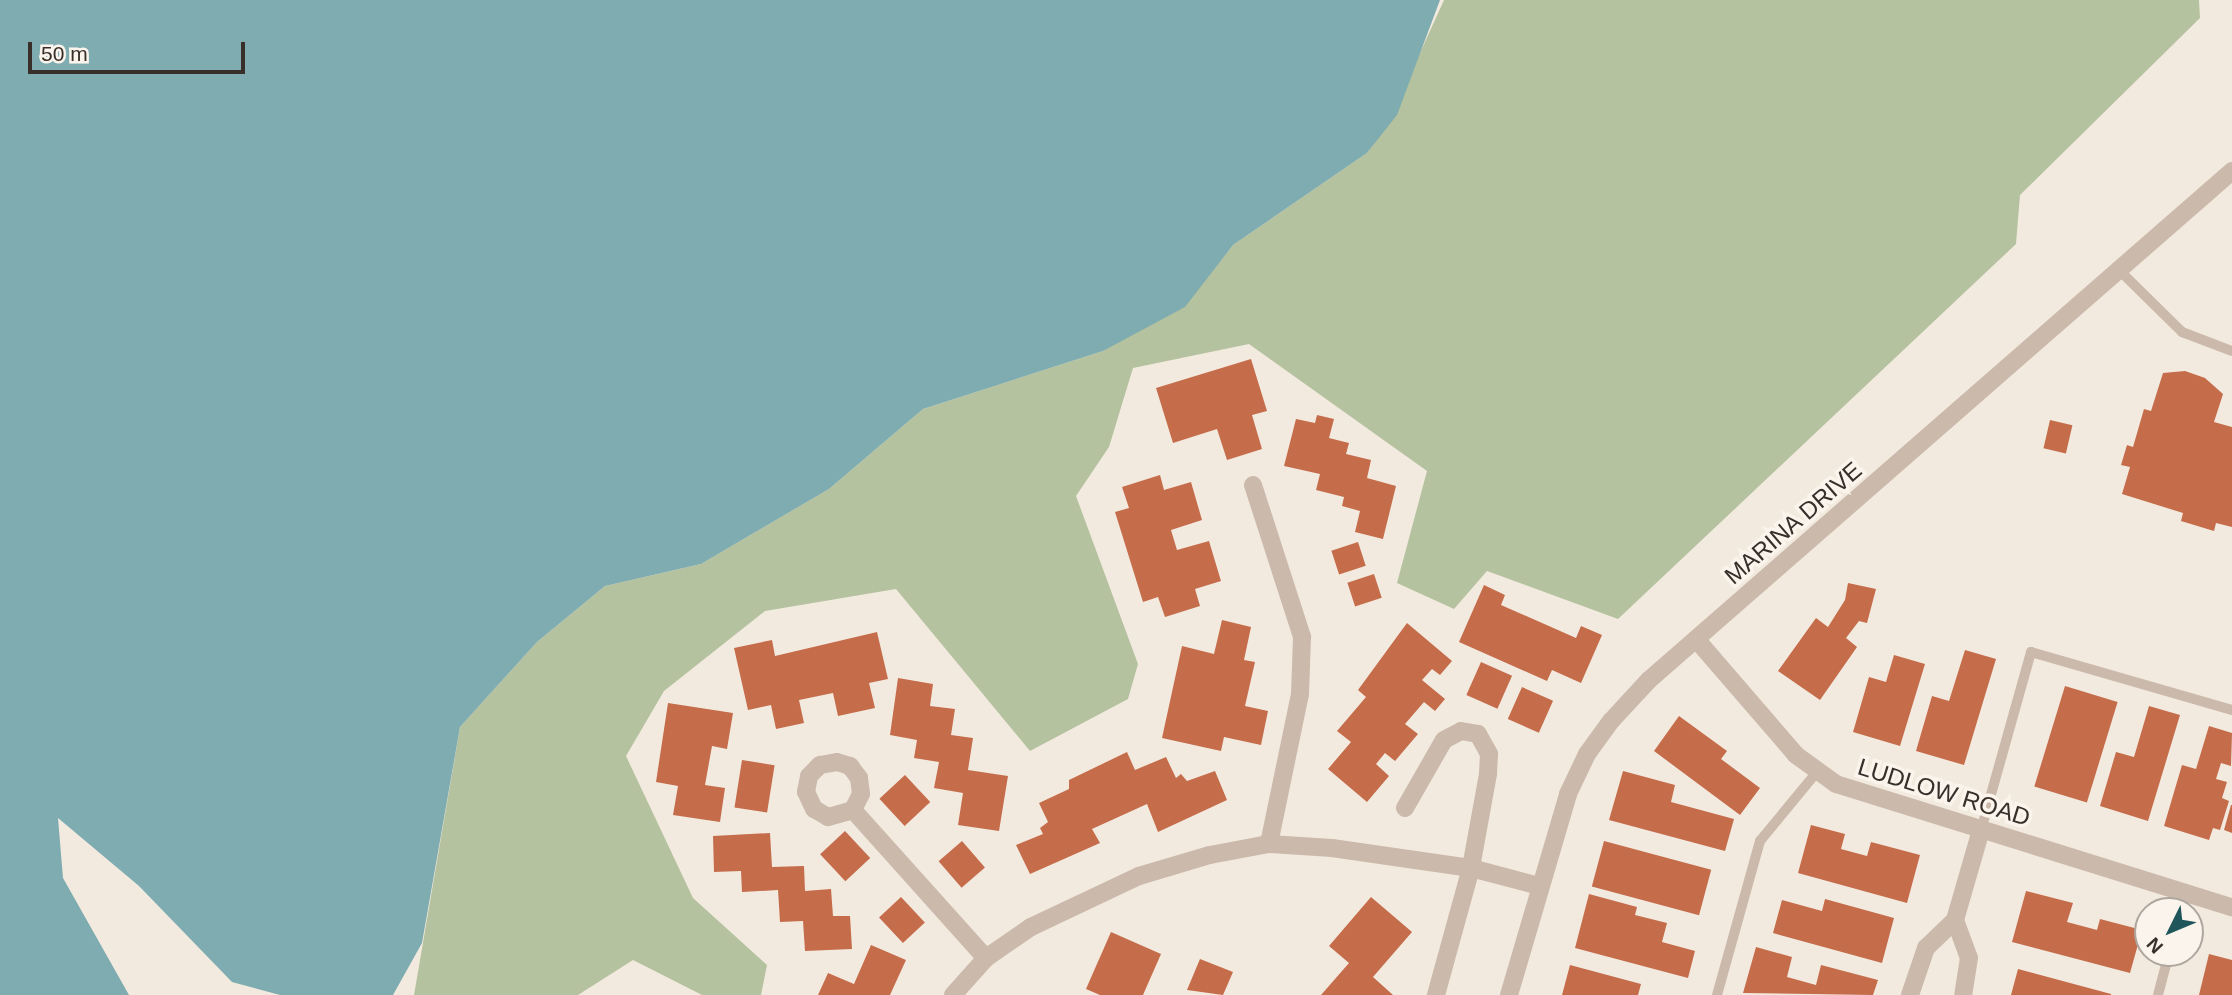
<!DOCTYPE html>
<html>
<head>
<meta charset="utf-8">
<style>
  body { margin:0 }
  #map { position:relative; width:2232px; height:995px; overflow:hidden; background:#f3eadf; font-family:Arial,sans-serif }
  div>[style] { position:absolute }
  .green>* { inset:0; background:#b5c29f }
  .water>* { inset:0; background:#7eacb0 }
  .building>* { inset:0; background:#c56c4b; transform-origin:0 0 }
  .lane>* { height:10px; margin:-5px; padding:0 5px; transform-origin:5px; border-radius:5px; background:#cbbaab }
  .street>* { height:18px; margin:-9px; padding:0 9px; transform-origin:9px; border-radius:9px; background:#cbbaab }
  span { translate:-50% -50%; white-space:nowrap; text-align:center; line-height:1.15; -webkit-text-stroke:7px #faf4ec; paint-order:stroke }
  .street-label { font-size:24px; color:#392f2a }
  .north { position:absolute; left:2134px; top:897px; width:70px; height:70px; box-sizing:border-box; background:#faf4ec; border:2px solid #ada59e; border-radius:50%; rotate:227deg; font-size:19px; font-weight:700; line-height:28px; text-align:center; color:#392f2a }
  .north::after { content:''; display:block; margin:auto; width:24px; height:32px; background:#1f555b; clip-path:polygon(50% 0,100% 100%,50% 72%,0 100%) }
  .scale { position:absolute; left:28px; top:42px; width:217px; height:32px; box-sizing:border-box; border:4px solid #392f2a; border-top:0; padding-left:9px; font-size:21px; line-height:24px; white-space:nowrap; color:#392f2a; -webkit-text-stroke:5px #faf4ec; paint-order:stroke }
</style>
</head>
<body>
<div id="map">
  <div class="green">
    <div style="clip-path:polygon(1444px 0,2199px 0,2200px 18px,2020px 195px,2016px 244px,1618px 619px,1487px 571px,1454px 609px,1397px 583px,1427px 471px,1249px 344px,1133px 368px,1109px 447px,1076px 496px,1138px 664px,1128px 699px,1030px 751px,896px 589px,765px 611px,664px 691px,626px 756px,693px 898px,767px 965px,761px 995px,702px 995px,633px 960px,578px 995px,414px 995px,460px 727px,537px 642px,605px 586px,701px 564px,829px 489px,923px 409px,1103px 351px,1210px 273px,1233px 245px,1367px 153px,1386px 128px)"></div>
  </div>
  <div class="water">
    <div style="clip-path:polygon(0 0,1440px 0,1397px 115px,1367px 153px,1233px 245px,1185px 307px,1103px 351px,923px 409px,829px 489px,701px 564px,605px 586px,537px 642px,460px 727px,422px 943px,393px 995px,280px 995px,232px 982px,139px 886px,58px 818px,63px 878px,129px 995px,0 995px)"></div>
  </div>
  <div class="building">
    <div style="clip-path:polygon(1251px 359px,1267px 411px,1252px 415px,1262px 449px,1227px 460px,1217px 429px,1173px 443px,1156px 388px)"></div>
    <div style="clip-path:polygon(2185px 371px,2205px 378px,2223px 394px,2214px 422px,2232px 427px,2232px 527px,2216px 523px,2214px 531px,2181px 521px,2183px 513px,2122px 494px,2130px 467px,2121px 465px,2127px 445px,2133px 447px,2144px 409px,2151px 411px,2163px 373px)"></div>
    <div style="clip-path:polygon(1317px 415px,1334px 419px,1329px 438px,1349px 443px,1346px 454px,1371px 460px,1367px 478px,1396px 486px,1383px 539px,1355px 532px,1360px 511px,1342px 506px,1344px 497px,1316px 490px,1320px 474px,1284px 466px,1296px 419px,1315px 423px)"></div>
    <div style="left:2050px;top:420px;width:23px;height:29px;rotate:13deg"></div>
    <div style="clip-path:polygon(1160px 475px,1164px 490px,1191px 482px,1202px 520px,1171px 530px,1177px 550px,1209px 541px,1221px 581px,1195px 589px,1200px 606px,1165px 617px,1158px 597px,1143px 602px,1115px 512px,1129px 508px,1122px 487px)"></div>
    <div style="left:1358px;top:542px;width:25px;height:28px;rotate:72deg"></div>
    <div style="left:1374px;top:574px;width:25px;height:28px;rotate:72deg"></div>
    <div style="clip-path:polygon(1848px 583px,1876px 589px,1867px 623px,1859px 621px,1846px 638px,1857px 647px,1820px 700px,1778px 671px,1816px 618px,1828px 627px,1845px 600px)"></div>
    <div style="clip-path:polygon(1484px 585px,1505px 595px,1501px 605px,1576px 638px,1581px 626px,1602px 635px,1581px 683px,1552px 670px,1547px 681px,1459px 642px)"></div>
    <div style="clip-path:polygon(1222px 620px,1251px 627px,1244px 660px,1255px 662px,1245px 706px,1268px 711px,1261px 745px,1224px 737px,1221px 751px,1162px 738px,1182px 646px,1214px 654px)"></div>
    <div style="clip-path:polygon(1407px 623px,1452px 661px,1440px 675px,1432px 669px,1422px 680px,1445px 699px,1435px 711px,1424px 702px,1405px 724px,1418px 734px,1395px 761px,1385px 753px,1376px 764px,1389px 776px,1367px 802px,1328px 769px,1351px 742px,1337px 731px,1366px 697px,1358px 690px)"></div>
    <div style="clip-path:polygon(877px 632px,888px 679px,869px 683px,875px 708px,838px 716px,833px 693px,799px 700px,804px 723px,776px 729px,771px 705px,748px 710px,734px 648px,772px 640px,775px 656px)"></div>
    <div style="clip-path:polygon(1965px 650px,1996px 659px,1964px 765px,1916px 751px,1932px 696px,1949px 701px)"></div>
    <div style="clip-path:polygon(1894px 655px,1925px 664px,1900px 746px,1853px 732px,1869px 677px,1886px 682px)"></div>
    <div style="left:1481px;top:662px;width:34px;height:36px;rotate:24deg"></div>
    <div style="clip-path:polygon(898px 678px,933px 684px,930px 706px,955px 709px,951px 735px,973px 738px,968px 770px,1008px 776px,999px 831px,958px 825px,963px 793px,934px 788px,939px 762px,914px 758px,917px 740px,890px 735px)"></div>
    <div style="left:2065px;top:686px;width:55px;height:105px;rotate:17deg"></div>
    <div style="left:1522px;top:687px;width:34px;height:35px;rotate:24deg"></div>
    <div style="clip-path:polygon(668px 703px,733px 713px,727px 749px,712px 746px,705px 785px,725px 788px,720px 822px,673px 815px,678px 786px,656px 782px)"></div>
    <div style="clip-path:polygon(2149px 706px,2180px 715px,2148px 821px,2100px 806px,2116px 752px,2134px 757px)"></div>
    <div style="clip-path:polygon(1679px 716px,1727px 751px,1721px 759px,1760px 788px,1740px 815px,1654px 751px)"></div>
    <div style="clip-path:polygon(2209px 726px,2232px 733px,2231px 766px,2221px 763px,2216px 779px,2227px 782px,2222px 798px,2229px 801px,2220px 830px,2213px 828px,2209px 840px,2164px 826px,2182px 765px,2196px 769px)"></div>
    <div style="clip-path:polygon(1127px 752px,1135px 770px,1166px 757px,1176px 778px,1181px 774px,1187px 781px,1215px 771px,1227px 800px,1158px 832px,1147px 804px,1092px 829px,1100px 843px,1030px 874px,1016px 845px,1043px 834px,1040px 828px,1048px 822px,1039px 803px,1069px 789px,1069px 780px)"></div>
    <div style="left:742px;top:760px;width:33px;height:48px;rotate:9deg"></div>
    <div style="clip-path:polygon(1623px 771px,1675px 785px,1671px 802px,1734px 819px,1725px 851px,1609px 820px)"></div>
    <div style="left:905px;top:775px;width:37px;height:35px;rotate:47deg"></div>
    <div style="clip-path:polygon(2231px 805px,2232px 805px,2232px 833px,2224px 830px)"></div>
    <div style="clip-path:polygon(1811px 825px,1845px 834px,1841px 849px,1867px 856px,1871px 842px,1920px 855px,1907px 903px,1798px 873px)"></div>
    <div style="left:845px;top:831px;width:37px;height:34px;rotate:47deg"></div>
    <div style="clip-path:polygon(770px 833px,772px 867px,804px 866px,805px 891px,831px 889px,833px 916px,850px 916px,852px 949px,805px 951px,803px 921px,780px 922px,778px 890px,742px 892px,741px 871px,714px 872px,713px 836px)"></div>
    <div style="left:962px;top:841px;width:35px;height:31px;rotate:49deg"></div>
    <div style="left:1604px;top:841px;width:111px;height:47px;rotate:15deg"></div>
    <div style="clip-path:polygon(2026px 891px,2073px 903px,2067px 922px,2097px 930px,2100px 919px,2142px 930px,2130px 973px,2012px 942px)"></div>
    <div style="clip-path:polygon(1589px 894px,1637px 907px,1635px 915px,1667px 923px,1662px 942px,1695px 951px,1688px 978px,1575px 948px)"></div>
    <div style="left:901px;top:897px;width:35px;height:30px;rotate:47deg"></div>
    <div style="clip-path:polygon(1371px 897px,1412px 932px,1373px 977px,1393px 995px,1321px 995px,1349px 963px,1329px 946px)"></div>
    <div style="clip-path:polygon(1825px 899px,1894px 918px,1882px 963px,1773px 933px,1782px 900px,1822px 911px)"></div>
    <div style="clip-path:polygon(1111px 932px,1161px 954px,1143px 995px,1100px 995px,1086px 989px)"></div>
    <div style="clip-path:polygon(871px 945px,906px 960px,890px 995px,818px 995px,828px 973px,854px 984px)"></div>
    <div style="clip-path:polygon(1756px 947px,1792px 957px,1787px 977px,1816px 985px,1821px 965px,1878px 980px,1873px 995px,1743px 993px)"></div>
    <div style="clip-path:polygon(2209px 954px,2232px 960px,2232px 995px,2199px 995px)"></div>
    <div style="clip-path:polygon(1200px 959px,1233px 972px,1223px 995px,1187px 990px)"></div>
    <div style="clip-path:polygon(1570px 965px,1641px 984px,1638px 995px,1562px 995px)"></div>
    <div style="clip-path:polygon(2018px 969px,2111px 994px,2111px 995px,2011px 995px)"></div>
  </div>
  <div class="lane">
    <div style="left:2121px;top:272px;width:86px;rotate:44.5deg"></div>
    <div style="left:2182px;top:332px;width:53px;rotate:20.8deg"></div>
    <div style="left:1981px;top:830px;width:185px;rotate:-74.3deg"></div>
    <div style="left:2031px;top:652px;width:209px;rotate:16.1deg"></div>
    <div style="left:2179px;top:911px;width:20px;rotate:-75deg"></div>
    <div style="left:1717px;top:995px;width:160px;rotate:-74.4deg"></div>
    <div style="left:1760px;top:841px;width:88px;rotate:-50.5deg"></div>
    <div style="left:2158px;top:995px;width:43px;rotate:-75.3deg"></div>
  </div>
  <div class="street">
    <div style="left:1253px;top:485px;width:160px;rotate:72.1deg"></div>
    <div style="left:1302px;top:637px;width:57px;rotate:92deg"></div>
    <div style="left:1300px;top:694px;width:153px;rotate:101.7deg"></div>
    <div style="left:1696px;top:639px;width:153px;rotate:49.2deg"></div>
    <div style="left:1796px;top:755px;width:49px;rotate:35.9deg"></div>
    <div style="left:1836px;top:784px;width:415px;rotate:17.3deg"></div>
    <div style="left:1405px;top:808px;width:78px;rotate:-60.2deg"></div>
    <div style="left:1444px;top:740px;width:19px;rotate:-28deg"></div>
    <div style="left:1461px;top:731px;width:17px;rotate:10deg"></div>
    <div style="left:1478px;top:734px;width:23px;rotate:61deg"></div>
    <div style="left:1489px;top:754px;width:20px;rotate:93deg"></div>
    <div style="left:1488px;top:774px;width:96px;rotate:100.3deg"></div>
    <div style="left:1471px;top:868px;width:132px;rotate:105.4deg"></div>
    <div style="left:853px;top:810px;width:26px;rotate:164deg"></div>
    <div style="left:828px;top:817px;width:16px;rotate:-150deg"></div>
    <div style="left:814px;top:809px;width:19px;rotate:-115deg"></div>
    <div style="left:806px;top:792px;width:16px;rotate:-79deg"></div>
    <div style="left:809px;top:776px;width:16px;rotate:-45deg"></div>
    <div style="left:820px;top:765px;width:17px;rotate:-10deg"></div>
    <div style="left:837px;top:762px;width:14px;rotate:17deg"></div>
    <div style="left:850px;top:766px;width:15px;rotate:53deg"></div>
    <div style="left:859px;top:778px;width:16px;rotate:83deg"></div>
    <div style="left:861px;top:794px;width:18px;rotate:117deg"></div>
    <div style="left:853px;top:810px;width:199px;rotate:48.1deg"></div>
    <div style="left:1955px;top:920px;width:40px;rotate:69.8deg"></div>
    <div style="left:1969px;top:958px;width:37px;rotate:99deg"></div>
    <div style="left:953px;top:995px;width:50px;rotate:-48.3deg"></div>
    <div style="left:986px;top:958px;width:55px;rotate:-34.6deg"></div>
    <div style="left:1031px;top:927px;width:119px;rotate:-25.3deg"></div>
    <div style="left:1139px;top:876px;width:74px;rotate:-16.5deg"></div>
    <div style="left:1210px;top:855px;width:60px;rotate:-10.6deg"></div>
    <div style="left:1269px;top:844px;width:63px;rotate:3.6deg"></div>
    <div style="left:1332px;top:848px;width:140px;rotate:8.2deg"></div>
    <div style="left:1471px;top:868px;width:70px;rotate:14.8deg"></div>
    <div style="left:1509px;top:995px;width:209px;rotate:-73.6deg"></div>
    <div style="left:1568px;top:794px;width:44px;rotate:-64.6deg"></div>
    <div style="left:1587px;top:754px;width:41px;rotate:-54deg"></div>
    <div style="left:1611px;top:721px;width:56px;rotate:-47.2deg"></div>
    <div style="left:1649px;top:680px;width:774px;rotate:-41.12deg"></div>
    <div style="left:1910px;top:995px;width:50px;rotate:-71.2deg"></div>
    <div style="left:1926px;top:948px;width:40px;rotate:-44deg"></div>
    <div style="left:1955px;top:920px;width:94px;rotate:-73.9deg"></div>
  </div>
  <div class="street-label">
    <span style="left:1793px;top:523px;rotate:-41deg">MARINA DRIVE</span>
    <span style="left:1944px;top:792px;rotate:17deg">LUDLOW ROAD</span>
  </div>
  <div class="north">N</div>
  <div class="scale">50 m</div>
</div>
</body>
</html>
